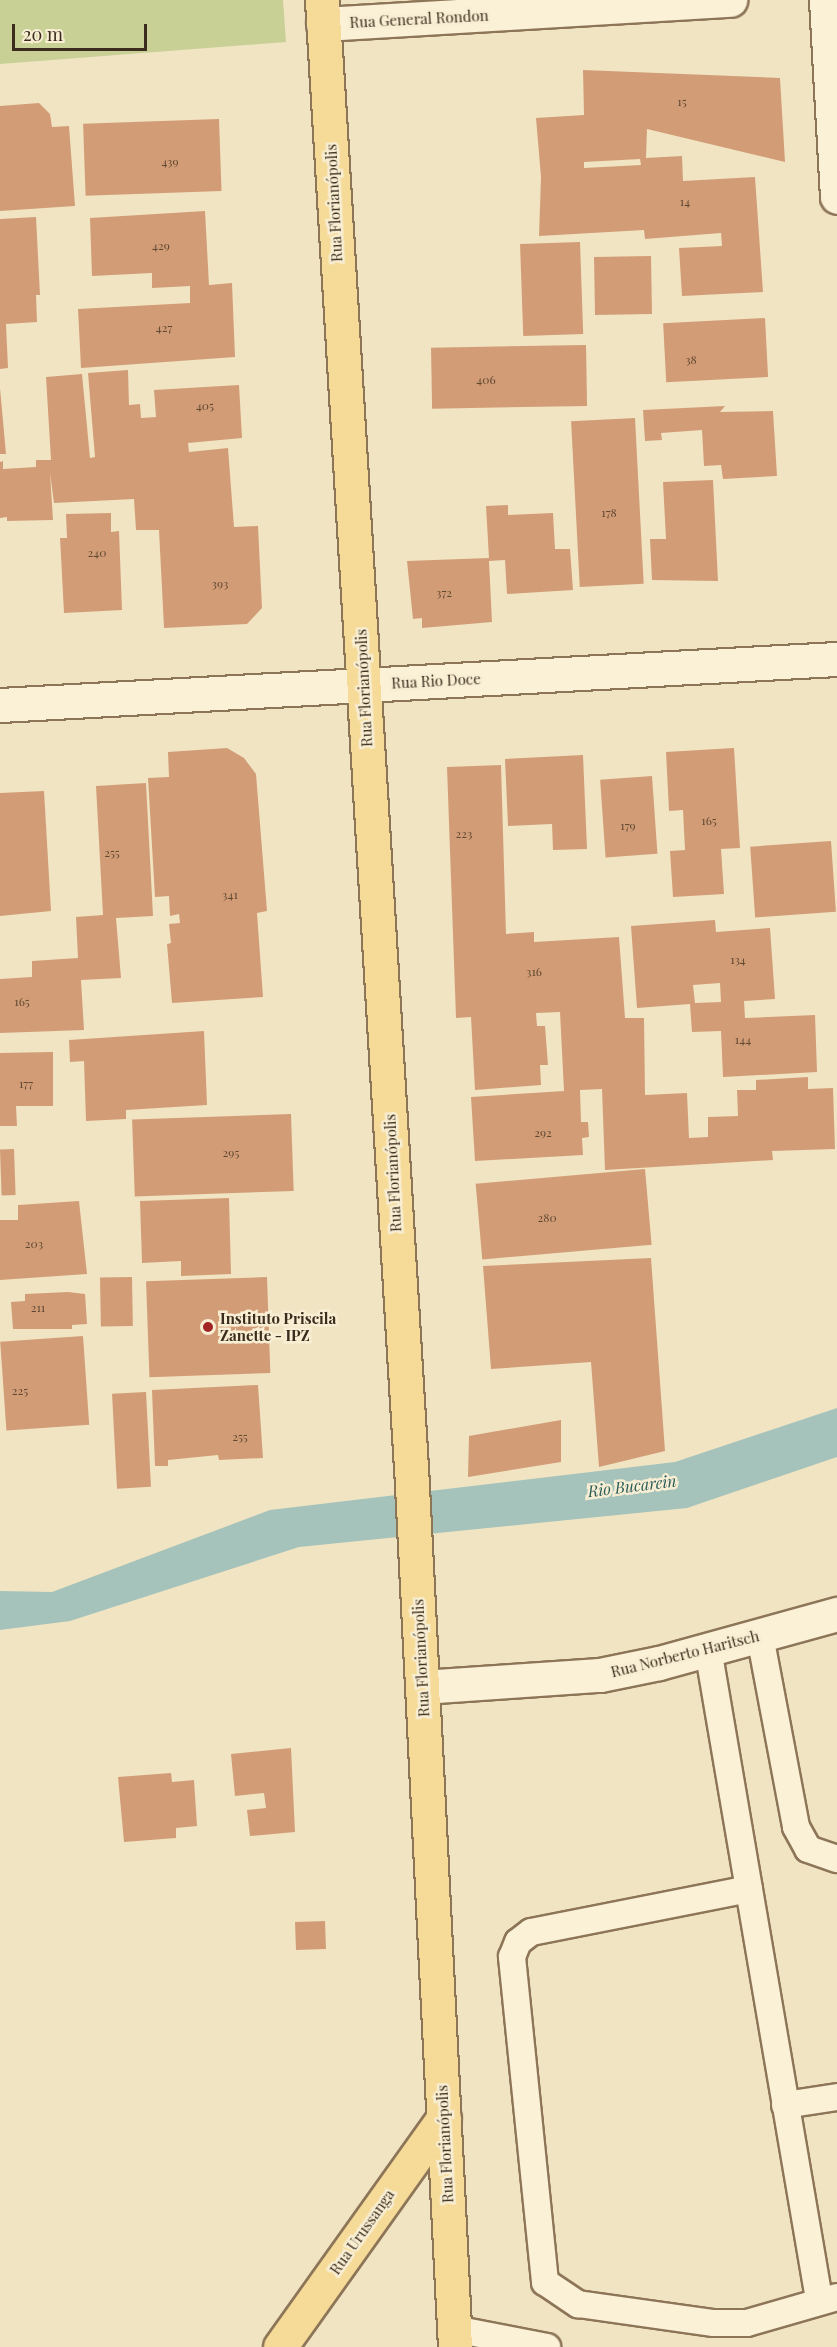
<!DOCTYPE html>
<html>
<head>
<meta charset="utf-8">
<style>
  body { margin:0 }
  #map { position:relative; width:837px; height:2347px; overflow:hidden; background:#f1e4c3; font-family:"Playfair Display",serif }
  div>[style] { position:absolute }
  .green>* { inset:0; background:#c8d096 }
  .water>* { inset:0; background:#a5c3bb }
  .building>* { inset:0; background:#d29d76; transform-origin:0 0 }
  .roads { filter:drop-shadow(2px 0 #8d7558) drop-shadow(-2px 0 #8d7558) drop-shadow(0 2px #8d7558) drop-shadow(0 -2px #8d7558) }
  .lane>* { height:26px; margin:-13px; padding:0 13px; transform-origin:13px; border-radius:13px; background:#fbf1d7 }
  .street>* { height:33px; margin:-16.5px; padding:0 16.5px; transform-origin:16.5px; border-radius:16.5px; background:#fbf1d7 }
  .secondary>* { height:33px; margin:-16.5px; padding:0 16.5px; transform-origin:16.5px; border-radius:16.5px; background:#fbf1d7 }
  .primary>* { height:33px; margin:-16.5px; padding:0 16.5px; transform-origin:16.5px; border-radius:16.5px; background:#f6da98 }
  .dots>* { width:16px; height:16px; translate:-50% -50%; box-sizing:border-box; border:3px solid #f8eed3; border-radius:50% }
  span { translate:-50% -50%; white-space:nowrap; text-align:center; line-height:1.15; -webkit-text-stroke:5px #f8eed3; paint-order:stroke }
  .number-label { font-size:12px; color:#614833 }
  .number-label span { -webkit-text-stroke-width:0 }
  .street-label { font-size:15px; color:#3b2c1d }
  .poi-label { font-size:15px; color:#3b2c1d; font-weight:700 }
  .left { translate:0 -50%; text-align:left }
  .water-label { font-size:16px; color:#2c5c5a; font-style:italic }
  .scale { position:absolute; left:12px; top:24px; width:135px; height:27px; box-sizing:border-box; border:3px solid #3b2c1d; border-top:0; padding-left:8px; font-size:18px; line-height:21px; white-space:nowrap; color:#3b2c1d; -webkit-text-stroke:4px #f8eed3; paint-order:stroke }
</style>
</head>
<body>
<div id="map">
  <div class="green">
    <div style="clip-path:polygon(0 0,283px 0,286px 42px,0 64px)"></div>
  </div>
  <div class="water">
    <div style="clip-path:polygon(837px 1408px,837px 1457px,687px 1508px,299px 1547px,70px 1621px,0 1630px,0 1591px,52px 1592px,270px 1510px,675px 1462px)"></div>
  </div>
  <div class="building">
    <div style="clip-path:polygon(evenodd,583px 70px,780px 78px,785px 162px,647px 129px,646px 158px,682px 156px,683px 181px,755px 177px,763px 292px,682px 296px,679px 248px,722px 246px,721px 233px,645px 239px,644px 230px,539px 236px,541px 177px,536px 118px,584px 115px,583px 70px,640px 159px,641px 165px,584px 168px,584px 162px,640px 159px)"></div>
    <div style="clip-path:polygon(39px 103px,50px 114px,52px 127px,69px 126px,75px 206px,0 211px,0 106px)"></div>
    <div style="left:219px;top:119px;width:72px;height:136px;rotate:88deg"></div>
    <div style="clip-path:polygon(205px 211px,209px 285px,232px 283px,235px 357px,81px 368px,78px 309px,190px 303px,190px 286px,152px 288px,152px 273px,92px 276px,90px 218px)"></div>
    <div style="clip-path:polygon(36px 217px,40px 295px,36px 295px,37px 322px,6px 324px,8px 368px,0 369px,0 219px)"></div>
    <div style="left:580px;top:242px;width:92px;height:60px;rotate:88deg"></div>
    <div style="left:651px;top:256px;width:58px;height:57px;rotate:89deg"></div>
    <div style="left:765px;top:318px;width:59px;height:102px;rotate:87deg"></div>
    <div style="left:586px;top:345px;width:61px;height:155px;rotate:89deg"></div>
    <div style="clip-path:polygon(128px 370px,129px 405px,140px 404px,141px 418px,156px 417px,154px 390px,239px 385px,242px 438px,188px 443px,189px 452px,228px 448px,234px 527px,258px 526px,262px 608px,247px 624px,164px 628px,159px 530px,136px 530px,134px 499px,54px 503px,50px 473px,53px 520px,7px 521px,7px 517px,0 518px,0 462px,3px 461px,3px 469px,36px 467px,36px 460px,51px 460px,46px 377px,82px 374px,90px 458px,95px 457px,88px 373px)"></div>
    <div style="clip-path:polygon(0 388px,6px 454px,0 454px)"></div>
    <div style="clip-path:polygon(725px 406px,720px 412px,773px 411px,777px 476px,723px 479px,721px 465px,704px 466px,702px 430px,661px 433px,662px 440px,645px 441px,643px 410px)"></div>
    <div style="left:635px;top:418px;width:166px;height:64px;rotate:87deg"></div>
    <div style="clip-path:polygon(713px 480px,718px 581px,652px 580px,650px 539px,666px 539px,663px 482px)"></div>
    <div style="clip-path:polygon(508px 505px,508px 515px,553px 513px,555px 549px,570px 549px,573px 590px,507px 594px,505px 560px,489px 561px,492px 622px,422px 628px,422px 618px,413px 619px,407px 561px,489px 558px,486px 506px)"></div>
    <div style="clip-path:polygon(111px 513px,111px 532px,119px 531px,122px 610px,64px 613px,60px 538px,67px 538px,66px 514px)"></div>
    <div style="clip-path:polygon(227px 748px,244px 758px,256px 774px,267px 911px,257px 913px,263px 997px,172px 1003px,167px 944px,171px 943px,169px 924px,180px 923px,179px 914px,170px 916px,169px 896px,155px 897px,148px 778px,169px 777px,168px 752px)"></div>
    <div style="clip-path:polygon(734px 748px,740px 848px,721px 849px,724px 894px,673px 897px,670px 851px,685px 850px,683px 810px,669px 811px,666px 752px)"></div>
    <div style="clip-path:polygon(583px 755px,587px 849px,553px 850px,552px 824px,508px 826px,505px 759px)"></div>
    <div style="clip-path:polygon(501px 765px,506px 934px,534px 932px,534px 942px,619px 937px,625px 1018px,644px 1018px,645px 1095px,687px 1093px,689px 1138px,708px 1137px,708px 1117px,738px 1116px,737px 1090px,756px 1090px,756px 1080px,808px 1077px,808px 1089px,833px 1088px,835px 1149px,772px 1151px,773px 1160px,605px 1170px,602px 1089px,580px 1090px,581px 1122px,588px 1122px,589px 1137px,582px 1138px,583px 1155px,475px 1161px,471px 1097px,564px 1091px,560px 1012px,536px 1013px,537px 1026px,545px 1026px,548px 1065px,540px 1065px,541px 1085px,475px 1090px,471px 1017px,456px 1018px,447px 767px)"></div>
    <div style="left:652px;top:776px;width:78px;height:52px;rotate:86deg"></div>
    <div style="clip-path:polygon(146px 783px,153px 916px,116px 918px,121px 978px,81px 980px,84px 1030px,0 1033px,0 979px,32px 977px,32px 961px,78px 958px,76px 917px,103px 915px,96px 786px)"></div>
    <div style="clip-path:polygon(44px 791px,51px 911px,0 916px,0 793px)"></div>
    <div style="left:831px;top:841px;width:71px;height:81px;rotate:86deg"></div>
    <div style="clip-path:polygon(evenodd,715px 920px,716px 932px,770px 928px,775px 999px,744px 1001px,745px 1018px,815px 1015px,817px 1072px,723px 1077px,721px 1031px,692px 1032px,690px 1004px,637px 1008px,631px 926px,715px 920px,720px 983px,721px 1002px,695px 1003px,693px 985px,720px 983px)"></div>
    <div style="clip-path:polygon(204px 1031px,207px 1105px,126px 1110px,126px 1119px,86px 1121px,84px 1061px,70px 1062px,69px 1040px)"></div>
    <div style="clip-path:polygon(53px 1052px,53px 1106px,16px 1106px,17px 1126px,0 1126px,0 1053px)"></div>
    <div style="left:291px;top:1114px;width:77px;height:159px;rotate:88deg"></div>
    <div style="left:14px;top:1149px;width:46px;height:14px;rotate:88deg"></div>
    <div style="left:645px;top:1169px;width:76px;height:170px;rotate:85deg"></div>
    <div style="clip-path:polygon(229px 1198px,231px 1274px,181px 1276px,181px 1261px,142px 1263px,140px 1201px)"></div>
    <div style="clip-path:polygon(79px 1201px,87px 1274px,0 1280px,0 1220px,18px 1220px,18px 1205px)"></div>
    <div style="clip-path:polygon(651px 1258px,665px 1451px,599px 1467px,591px 1362px,491px 1369px,483px 1266px)"></div>
    <div style="left:132px;top:1277px;width:49px;height:32px;rotate:89deg"></div>
    <div style="left:267px;top:1277px;width:96px;height:121px;rotate:88deg"></div>
    <div style="clip-path:polygon(68px 1292px,85px 1294px,87px 1324px,72px 1325px,72px 1329px,13px 1329px,11px 1302px,25px 1301px,25px 1294px)"></div>
    <div style="left:83px;top:1336px;width:89px;height:83px;rotate:86deg"></div>
    <div style="clip-path:polygon(258px 1385px,263px 1458px,219px 1460px,218px 1455px,168px 1460px,168px 1466px,155px 1466px,152px 1390px)"></div>
    <div style="left:146px;top:1392px;width:95px;height:34px;rotate:87deg"></div>
    <div style="clip-path:polygon(561px 1420px,561px 1462px,468px 1477px,469px 1436px)"></div>
    <div style="clip-path:polygon(291px 1748px,295px 1832px,250px 1836px,247px 1810px,266px 1808px,264px 1793px,235px 1796px,231px 1754px)"></div>
    <div style="clip-path:polygon(171px 1773px,172px 1782px,194px 1780px,197px 1826px,176px 1828px,176px 1838px,124px 1842px,118px 1777px)"></div>
    <div style="left:325px;top:1921px;width:28px;height:30px;rotate:88deg"></div>
  </div>
  <div class="roads">
    <div class="lane">
      <div style="left:760px;top:1636px;width:194px;rotate:79.3deg"></div>
      <div style="left:796px;top:1827px;width:25px;rotate:61deg"></div>
      <div style="left:808px;top:1849px;width:31px;rotate:19deg"></div>
      <div style="left:708px;top:1649px;width:659px;rotate:80.31deg"></div>
      <div style="left:749px;top:1889px;width:222px;rotate:168.8deg"></div>
      <div style="left:531px;top:1932px;width:16px;rotate:142deg"></div>
      <div style="left:518px;top:1942px;width:16px;rotate:112deg"></div>
      <div style="left:512px;top:1957px;width:327px;rotate:84.2deg"></div>
      <div style="left:545px;top:2282px;width:40px;rotate:34deg"></div>
      <div style="left:578px;top:2304px;width:137px;rotate:8deg"></div>
      <div style="left:714px;top:2323px;width:33px"></div>
      <div style="left:747px;top:2323px;width:94px;rotate:-16.1deg"></div>
      <div style="left:785px;top:2105px;width:53px;rotate:-8.7deg"></div>
      <div style="left:454px;top:2329px;width:95px;rotate:11deg"></div>
    </div>
    <div class="street">
      <div style="left:826px;top:0;width:197px;rotate:86.8deg"></div>
      <div style="left:0;top:705px;width:838px;rotate:-3.15deg"></div>
      <div style="left:422px;top:1687px;width:178px;rotate:-3.9deg"></div>
      <div style="left:600px;top:1675px;width:60px;rotate:-11.5deg"></div>
      <div style="left:659px;top:1663px;width:185px;rotate:-15.4deg"></div>
    </div>
    <div class="secondary">
      <div style="left:323px;top:24px;width:408px;rotate:-3.4deg"></div>
    </div>
    <div class="primary">
      <div style="left:322px;top:0;width:1469px;rotate:86.53deg"></div>
      <div style="left:411px;top:1466px;width:882px;rotate:87.14deg"></div>
      <div style="left:280px;top:2347px;width:282px;rotate:-54.5deg"></div>
    </div>
  </div>
  <div class="dots">
    <div style="left:208px;top:1327px;background:#a02524"></div>
  </div>
  <div class="number-label">
    <span style="left:682px;top:102px">15</span>
    <span style="left:170px;top:162px">439</span>
    <span style="left:685px;top:202px">14</span>
    <span style="left:161px;top:246px">429</span>
    <span style="left:164px;top:328px">427</span>
    <span style="left:691px;top:360px">38</span>
    <span style="left:486px;top:380px">406</span>
    <span style="left:205px;top:406px">405</span>
    <span style="left:609px;top:513px">178</span>
    <span style="left:97px;top:553px">240</span>
    <span style="left:220px;top:584px">393</span>
    <span style="left:444px;top:593px">372</span>
    <span style="left:709px;top:821px">165</span>
    <span style="left:628px;top:826px">179</span>
    <span style="left:464px;top:834px">223</span>
    <span style="left:112px;top:853px">255</span>
    <span style="left:230px;top:895px">341</span>
    <span style="left:738px;top:960px">134</span>
    <span style="left:534px;top:972px">316</span>
    <span style="left:22px;top:1002px">165</span>
    <span style="left:743px;top:1040px">144</span>
    <span style="left:26px;top:1084px">177</span>
    <span style="left:543px;top:1133px">292</span>
    <span style="left:231px;top:1153px">295</span>
    <span style="left:547px;top:1218px">280</span>
    <span style="left:34px;top:1244px">203</span>
    <span style="left:38px;top:1308px">211</span>
    <span style="left:20px;top:1391px">225</span>
    <span style="left:240px;top:1437px">255</span>
  </div>
  <div class="street-label">
    <span style="left:419px;top:19px;rotate:-3deg">Rua General Rondon</span>
    <span style="left:334px;top:203px;rotate:-93deg">Rua Florianópolis</span>
    <span style="left:436px;top:681px;rotate:-3deg">Rua Rio Doce</span>
    <span style="left:364px;top:688px;rotate:-93deg">Rua Florianópolis</span>
    <span style="left:393px;top:1173px;rotate:-93deg">Rua Florianópolis</span>
    <span style="left:685px;top:1654px;rotate:-14deg">Rua Norberto Haritsch</span>
    <span style="left:421px;top:1658px;rotate:-93deg">Rua Florianópolis</span>
    <span style="left:445px;top:2144px;rotate:-93deg">Rua Florianópolis</span>
    <span style="left:362px;top:2232px;rotate:-55deg">Rua Urussanga</span>
  </div>
  <div class="poi-label">
    <span class="left" style="left:220px;top:1327px">Instituto Priscila<br>Zanette - IPZ</span>
  </div>
  <div class="water-label">
    <span style="left:632px;top:1486px;rotate:-7deg">Rio Bucarein</span>
  </div>
  <div class="scale">20 m</div>
</div>
</body>
</html>
